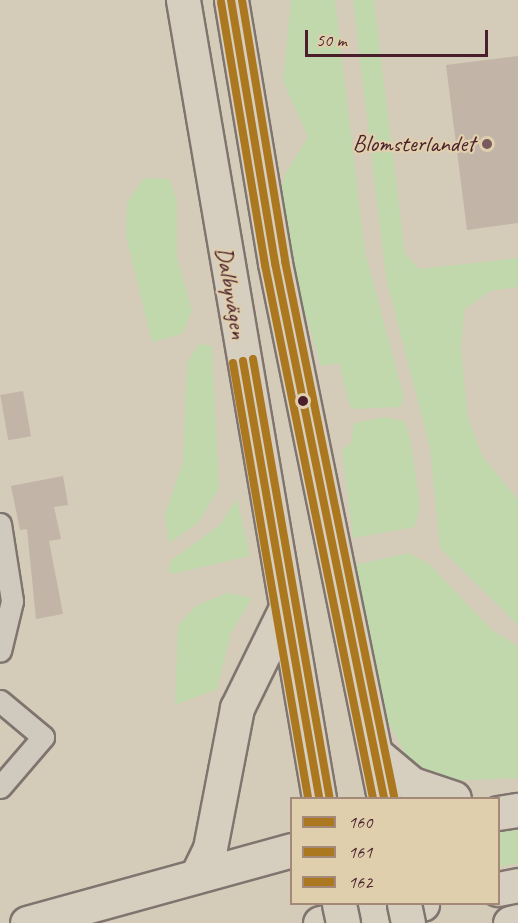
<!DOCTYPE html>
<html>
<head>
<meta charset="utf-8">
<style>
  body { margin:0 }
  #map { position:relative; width:518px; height:923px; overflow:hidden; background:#d4cbb9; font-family:Caveat,sans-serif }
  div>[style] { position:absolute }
  .green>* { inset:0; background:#c1d8ad }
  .building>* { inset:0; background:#c2b4a7; transform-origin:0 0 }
  .roads { filter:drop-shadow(2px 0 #80746e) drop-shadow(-2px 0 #80746e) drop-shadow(0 2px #80746e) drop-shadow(0 -2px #80746e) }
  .minor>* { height:21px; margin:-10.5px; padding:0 10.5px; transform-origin:10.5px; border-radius:10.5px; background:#d0c9bd }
  .primary>* { height:33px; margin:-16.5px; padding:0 16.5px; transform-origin:16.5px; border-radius:16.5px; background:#d6cebf }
  .motorway>* { height:33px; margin:-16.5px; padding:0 16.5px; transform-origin:16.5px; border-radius:16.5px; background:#d6cebf }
  .bridges { filter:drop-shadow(2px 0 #80746e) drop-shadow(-2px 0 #80746e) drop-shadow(0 2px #80746e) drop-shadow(0 -2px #80746e) }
  .primary-bridge>* { height:33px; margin:-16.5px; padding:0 16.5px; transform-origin:16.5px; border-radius:16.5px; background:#d6cebf }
  .bus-1>* { height:8px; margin:-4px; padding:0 4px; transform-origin:4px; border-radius:4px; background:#ab771f }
  .bus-2>* { height:8px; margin:-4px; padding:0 4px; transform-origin:4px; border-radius:4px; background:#ab771f }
  .bus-3>* { height:8px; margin:-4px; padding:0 4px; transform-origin:4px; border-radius:4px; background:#ab771f }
  .dots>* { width:16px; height:16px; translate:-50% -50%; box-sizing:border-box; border:3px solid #e0cfad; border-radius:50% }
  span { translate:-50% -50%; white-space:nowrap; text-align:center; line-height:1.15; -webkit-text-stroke:4.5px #e0cfad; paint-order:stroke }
  .poi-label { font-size:24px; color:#4a1f2b }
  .right { translate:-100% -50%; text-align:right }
  .street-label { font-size:24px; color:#4a1f2b }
  .legend { position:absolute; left:290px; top:797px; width:210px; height:108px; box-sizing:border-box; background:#e0cfad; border:2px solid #a48979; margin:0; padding:8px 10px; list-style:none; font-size:18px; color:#4a1f2b }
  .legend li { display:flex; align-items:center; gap:12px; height:30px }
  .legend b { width:30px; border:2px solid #a48979 }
  .scale { position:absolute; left:305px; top:30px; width:183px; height:27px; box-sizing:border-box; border:3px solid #4a1f2b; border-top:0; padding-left:8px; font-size:18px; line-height:21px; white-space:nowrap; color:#4a1f2b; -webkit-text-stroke:4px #e0cfad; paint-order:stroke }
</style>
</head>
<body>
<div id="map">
  <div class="green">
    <div style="clip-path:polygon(291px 0,335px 0,365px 252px,404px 398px,400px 407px,351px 409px,339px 363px,321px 366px,302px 303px,280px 194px,285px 174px,308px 137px,283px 81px)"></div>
    <div style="clip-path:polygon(353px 0,374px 0,405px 253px,419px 269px,518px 258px,518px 287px,490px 291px,465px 309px,461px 346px,468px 419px,483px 457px,518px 500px,518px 625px,440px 548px,430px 448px,386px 278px)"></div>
    <div style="clip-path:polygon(144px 178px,169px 179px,177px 200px,177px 257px,192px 311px,182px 334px,152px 342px,126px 236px,127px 202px)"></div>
    <div style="clip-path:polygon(199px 344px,212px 346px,219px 488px,198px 523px,169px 543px,165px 515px,183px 461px,187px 363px)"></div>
    <div style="clip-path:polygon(385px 417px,404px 421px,410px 438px,420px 504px,415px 527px,353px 538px,342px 450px,351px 443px,354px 423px)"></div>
    <div style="clip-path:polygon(237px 498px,250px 556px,172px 574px,168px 570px,171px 560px,221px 524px)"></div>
    <div style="clip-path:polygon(409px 553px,429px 564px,492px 630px,518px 646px,518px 778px,446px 781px,426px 772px,406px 755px,384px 714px,355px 565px)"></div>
    <div style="clip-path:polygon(228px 593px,252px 598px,231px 633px,217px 689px,175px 705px,178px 625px,197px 605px)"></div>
    <div style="clip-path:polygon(518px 825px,518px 863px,499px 867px,498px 829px)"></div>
  </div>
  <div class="building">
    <div style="clip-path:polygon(518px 56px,518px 223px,467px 230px,446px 65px)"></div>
    <div style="left:23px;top:391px;width:46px;height:23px;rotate:80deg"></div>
    <div style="clip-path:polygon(63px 476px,68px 505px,54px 507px,61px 539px,49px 541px,63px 614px,36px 619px,27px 529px,20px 530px,11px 486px)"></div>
  </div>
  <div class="roads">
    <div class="minor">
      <div style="left:0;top:524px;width:78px;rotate:81.1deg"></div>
      <div style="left:12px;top:601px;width:51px;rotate:103.5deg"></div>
      <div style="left:0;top:701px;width:56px;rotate:39.9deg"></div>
      <div style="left:43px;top:737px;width:66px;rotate:130.7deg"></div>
    </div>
    <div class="primary">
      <div style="left:183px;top:0;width:810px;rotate:80.33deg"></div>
      <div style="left:231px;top:0;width:267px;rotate:80.5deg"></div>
      <div style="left:275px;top:263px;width:546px;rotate:78.48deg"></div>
    </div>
    <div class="motorway">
      <div style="left:376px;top:754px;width:47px;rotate:39.8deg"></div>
      <div style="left:412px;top:784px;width:44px;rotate:18.4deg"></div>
      <div style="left:498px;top:813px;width:20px;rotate:-9deg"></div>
      <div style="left:199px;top:871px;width:25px;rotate:-64deg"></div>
      <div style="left:210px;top:848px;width:143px;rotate:-79.1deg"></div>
      <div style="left:237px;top:708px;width:109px;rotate:-63.9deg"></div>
      <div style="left:498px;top:889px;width:20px;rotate:-11deg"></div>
      <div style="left:27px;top:923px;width:275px;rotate:-15.4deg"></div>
      <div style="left:320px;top:923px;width:104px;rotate:-10.6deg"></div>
      <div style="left:510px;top:923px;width:8px;rotate:-14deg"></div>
    </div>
  </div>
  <div class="bridges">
    <div class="primary-bridge">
      <div style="left:339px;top:904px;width:19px;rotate:78deg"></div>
      <div style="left:404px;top:904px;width:19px;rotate:78deg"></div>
    </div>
  </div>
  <div class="bus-1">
    <div style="left:231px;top:0;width:267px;rotate:80.5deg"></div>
    <div style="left:275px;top:263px;width:546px;rotate:78.48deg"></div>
    <div style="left:243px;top:361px;width:444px;rotate:80.1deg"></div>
  </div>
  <div class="bus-2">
    <div style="left:221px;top:2px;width:267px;rotate:80.5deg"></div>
    <div style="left:265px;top:265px;width:544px;rotate:78.55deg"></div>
    <div style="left:233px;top:363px;width:441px;rotate:80.2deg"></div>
  </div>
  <div class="bus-3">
    <div style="left:242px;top:0;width:265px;rotate:80.6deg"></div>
    <div style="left:285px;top:261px;width:546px;rotate:78.48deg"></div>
    <div style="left:253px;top:359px;width:444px;rotate:80.1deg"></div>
  </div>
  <div class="dots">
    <div style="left:487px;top:144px;background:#7a5b5d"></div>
    <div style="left:303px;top:401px;background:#4a1f2b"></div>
  </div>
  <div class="poi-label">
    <span class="right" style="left:475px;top:144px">Blomsterlandet</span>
  </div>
  <div class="street-label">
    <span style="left:231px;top:293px;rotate:80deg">Dalbyvägen</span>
  </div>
  <ul class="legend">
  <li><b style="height:8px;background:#ab771f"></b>160</li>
  <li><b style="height:8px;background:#ab771f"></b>161</li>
  <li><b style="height:8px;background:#ab771f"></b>162</li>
  </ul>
  <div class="scale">50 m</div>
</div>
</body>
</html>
